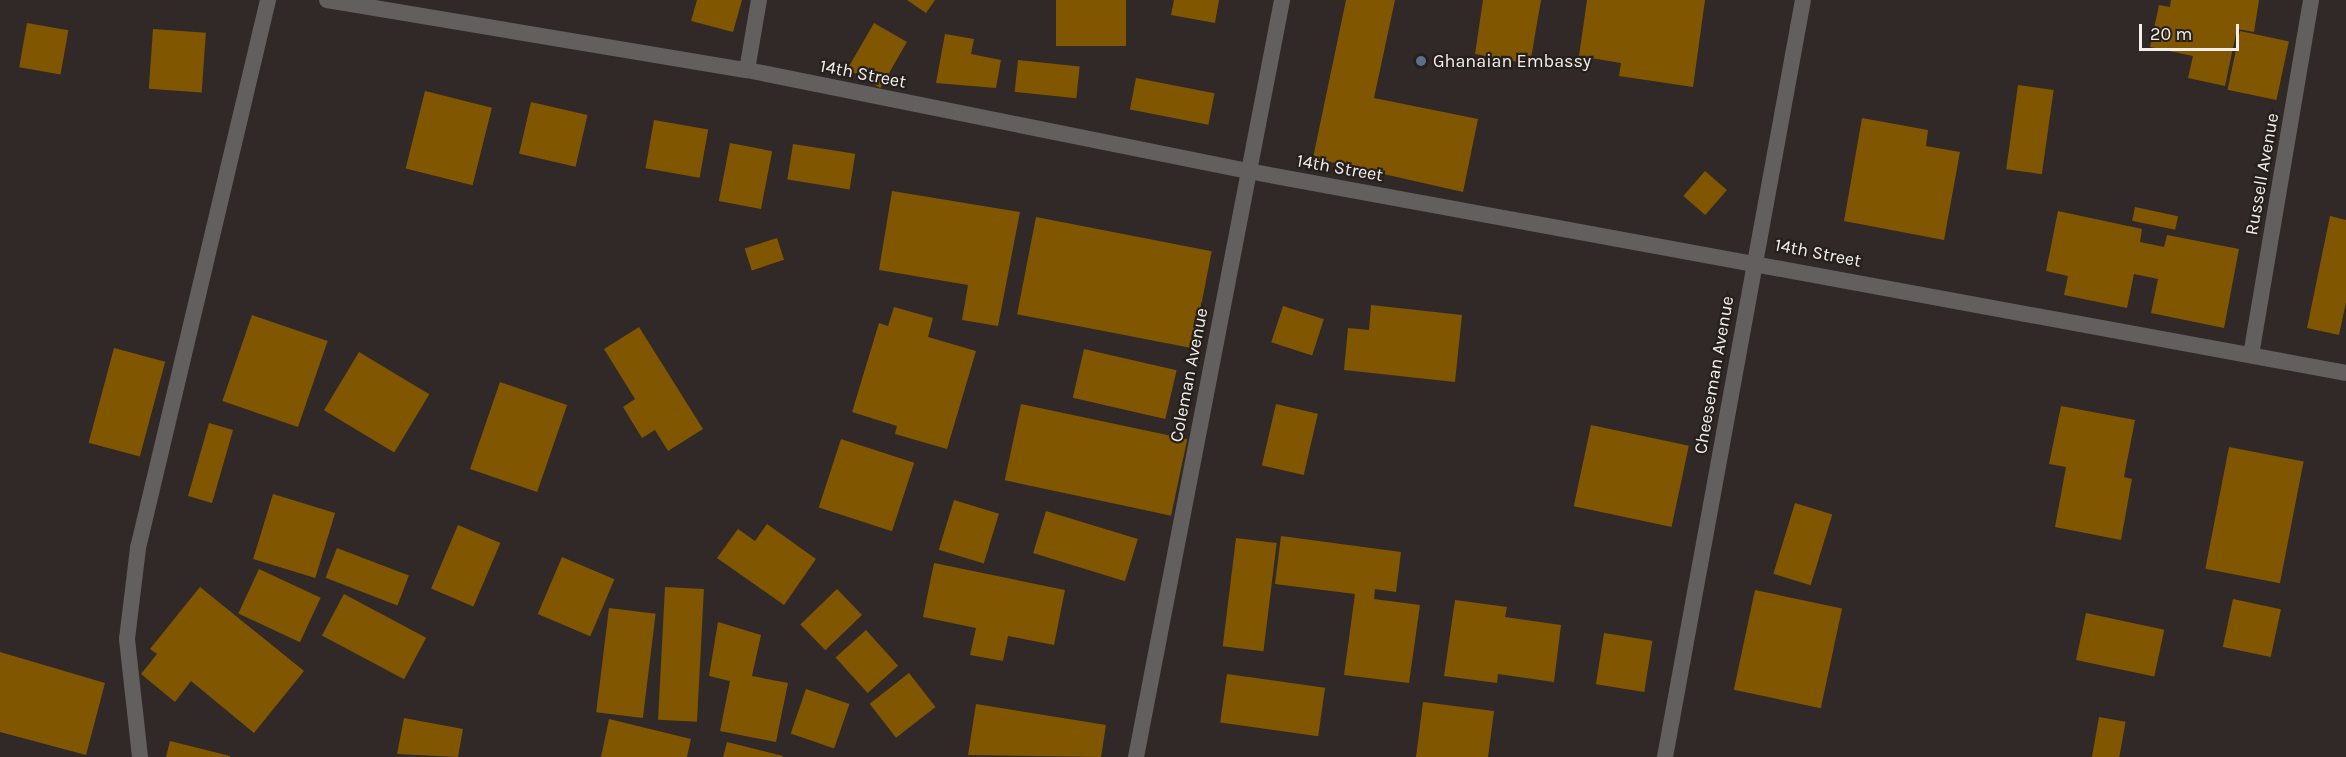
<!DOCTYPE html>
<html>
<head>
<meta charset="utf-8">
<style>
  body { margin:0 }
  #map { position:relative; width:2346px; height:757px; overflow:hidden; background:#302927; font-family:Karla,sans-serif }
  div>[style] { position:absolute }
  .building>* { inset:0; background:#805601; transform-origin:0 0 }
  .minor>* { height:16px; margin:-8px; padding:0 8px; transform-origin:8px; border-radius:8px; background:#635f5e }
  .tertiary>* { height:16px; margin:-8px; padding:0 8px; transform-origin:8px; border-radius:8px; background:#635f5e }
  .dots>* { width:16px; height:16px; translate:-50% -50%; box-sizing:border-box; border:3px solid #26201d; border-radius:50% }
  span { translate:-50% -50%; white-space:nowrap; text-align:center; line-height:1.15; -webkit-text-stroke:4.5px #26201d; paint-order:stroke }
  .poi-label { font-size:18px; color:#f4efed }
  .left { translate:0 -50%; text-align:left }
  .street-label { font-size:18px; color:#f4efed }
  .scale { position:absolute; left:2139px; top:24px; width:100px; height:27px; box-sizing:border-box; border:3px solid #f4efed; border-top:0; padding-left:8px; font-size:18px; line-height:21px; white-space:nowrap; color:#f4efed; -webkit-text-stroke:4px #26201d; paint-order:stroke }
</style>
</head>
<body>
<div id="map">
  <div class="building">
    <div style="clip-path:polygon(697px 0,742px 0,733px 32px,691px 21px)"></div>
    <div style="clip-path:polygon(907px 0,935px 0,926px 13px)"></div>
    <div style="left:1056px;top:0;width:70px;height:46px"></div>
    <div style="clip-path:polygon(1174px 0,1219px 0,1215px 23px,1171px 15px)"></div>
    <div style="clip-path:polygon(1346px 0,1395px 0,1374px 98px,1478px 119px,1463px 192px,1313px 158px)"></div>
    <div style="clip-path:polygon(1483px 0,1541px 0,1530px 64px,1475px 54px)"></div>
    <div style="clip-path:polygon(1587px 0,1705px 0,1693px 87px,1619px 76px,1621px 63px,1579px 56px)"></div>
    <div style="clip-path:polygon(2171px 0,2259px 0,2254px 32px,2237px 29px,2225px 86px,2188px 78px,2193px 56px,2150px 47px,2159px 5px,2170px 7px)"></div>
    <div style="left:27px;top:23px;width:42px;height:45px;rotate:10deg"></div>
    <div style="left:874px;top:23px;width:38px;height:53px;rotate:30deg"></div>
    <div style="left:153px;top:29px;width:53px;height:60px;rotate:4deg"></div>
    <div style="left:2240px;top:31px;width:50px;height:60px;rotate:12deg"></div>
    <div style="clip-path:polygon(945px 34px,974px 39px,971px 54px,1001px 60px,996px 88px,936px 83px)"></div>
    <div style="left:1018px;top:60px;width:62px;height:32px;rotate:6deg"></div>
    <div style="left:1136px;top:78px;width:80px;height:32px;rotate:11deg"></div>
    <div style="left:2018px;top:85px;width:36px;height:85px;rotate:8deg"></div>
    <div style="left:425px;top:91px;width:69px;height:80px;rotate:14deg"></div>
    <div style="left:531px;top:102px;width:58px;height:53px;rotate:13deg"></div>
    <div style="clip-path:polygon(1862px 118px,1928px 130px,1926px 146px,1960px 152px,1944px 240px,1844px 221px)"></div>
    <div style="left:654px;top:120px;width:55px;height:49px;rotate:10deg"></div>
    <div style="left:730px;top:143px;width:43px;height:59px;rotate:11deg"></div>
    <div style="left:793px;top:144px;width:63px;height:36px;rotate:9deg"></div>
    <div style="left:1705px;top:171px;width:29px;height:33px;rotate:41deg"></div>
    <div style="clip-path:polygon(892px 191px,1020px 212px,998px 326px,962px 320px,968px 285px,879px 270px)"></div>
    <div style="left:2135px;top:207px;width:44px;height:14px;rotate:12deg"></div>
    <div style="clip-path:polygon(2058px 211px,2142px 229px,2140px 242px,2164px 247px,2167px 235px,2239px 249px,2224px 328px,2151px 313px,2158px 279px,2134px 274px,2127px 308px,2064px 295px,2068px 276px,2046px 271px)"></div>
    <div style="clip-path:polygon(2330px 216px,2346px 220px,2346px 302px,2339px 335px,2307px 328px)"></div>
    <div style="left:1036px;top:217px;width:179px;height:99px;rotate:11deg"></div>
    <div style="left:777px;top:238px;width:23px;height:34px;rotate:72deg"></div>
    <div style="clip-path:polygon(1371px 305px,1462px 315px,1455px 382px,1344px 370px,1348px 328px,1369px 330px)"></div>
    <div style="left:1283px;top:306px;width:43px;height:38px;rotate:18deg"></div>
    <div style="clip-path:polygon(894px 307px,933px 318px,928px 337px,976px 351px,947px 449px,895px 434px,897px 426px,852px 412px,879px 323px,888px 326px)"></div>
    <div style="left:252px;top:315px;width:80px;height:91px;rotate:19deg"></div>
    <div style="clip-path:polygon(639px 327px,703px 429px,668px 451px,655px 430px,642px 438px,623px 407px,635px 399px,604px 349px)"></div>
    <div style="left:114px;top:348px;width:53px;height:98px;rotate:15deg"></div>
    <div style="left:1084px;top:349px;width:95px;height:50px;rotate:13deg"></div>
    <div style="left:359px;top:352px;width:82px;height:68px;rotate:31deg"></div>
    <div style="left:500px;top:382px;width:71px;height:92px;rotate:19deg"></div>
    <div style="left:1021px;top:404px;width:170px;height:78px;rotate:12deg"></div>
    <div style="left:1276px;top:404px;width:43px;height:63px;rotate:13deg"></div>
    <div style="clip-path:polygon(2061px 406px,2135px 420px,2124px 477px,2132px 479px,2121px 540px,2055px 527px,2066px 467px,2049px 464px)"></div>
    <div style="left:209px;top:423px;width:25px;height:76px;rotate:16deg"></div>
    <div style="left:1591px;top:425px;width:100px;height:83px;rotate:12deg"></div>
    <div style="left:841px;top:439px;width:77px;height:72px;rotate:18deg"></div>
    <div style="left:2229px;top:447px;width:76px;height:124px;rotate:11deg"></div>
    <div style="left:273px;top:494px;width:65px;height:68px;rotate:17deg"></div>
    <div style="left:954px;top:500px;width:47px;height:52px;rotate:17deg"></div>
    <div style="left:1795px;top:503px;width:39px;height:74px;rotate:17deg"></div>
    <div style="left:1046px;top:511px;width:96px;height:44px;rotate:17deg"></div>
    <div style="clip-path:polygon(767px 524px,816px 559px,784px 605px,717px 558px,738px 529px,755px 541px)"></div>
    <div style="left:458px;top:525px;width:46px;height:69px;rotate:23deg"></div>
    <div style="clip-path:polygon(1281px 536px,1401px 552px,1396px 592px,1375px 589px,1374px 599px,1420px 605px,1409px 683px,1344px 675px,1355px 594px,1275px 584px)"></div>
    <div style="left:1236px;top:538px;width:41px;height:109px;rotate:7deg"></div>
    <div style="left:337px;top:548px;width:77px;height:32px;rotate:21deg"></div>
    <div style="left:562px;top:557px;width:57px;height:62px;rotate:23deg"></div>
    <div style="clip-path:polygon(934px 563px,1065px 590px,1054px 645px,1008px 636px,1003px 661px,970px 655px,976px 628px,923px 617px)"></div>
    <div style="left:259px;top:569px;width:68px;height:49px;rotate:25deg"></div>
    <div style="clip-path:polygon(200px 587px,304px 671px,254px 733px,191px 681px,175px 702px,141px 674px,157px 654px,150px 649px)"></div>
    <div style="left:665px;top:587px;width:39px;height:133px;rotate:3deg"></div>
    <div style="left:837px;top:589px;width:36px;height:51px;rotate:46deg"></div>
    <div style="left:1755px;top:590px;width:89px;height:102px;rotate:12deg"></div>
    <div style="left:344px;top:594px;width:93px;height:47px;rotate:28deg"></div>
    <div style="left:2233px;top:599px;width:49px;height:49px;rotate:12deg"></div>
    <div style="clip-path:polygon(1455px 600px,1507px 607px,1505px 617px,1561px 625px,1554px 682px,1498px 674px,1497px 683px,1444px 676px)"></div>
    <div style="left:609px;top:608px;width:47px;height:105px;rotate:7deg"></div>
    <div style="left:2086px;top:613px;width:80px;height:48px;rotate:12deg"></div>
    <div style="clip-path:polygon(718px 622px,761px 635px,752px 676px,788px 683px,776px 742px,720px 731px,730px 681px,709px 676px)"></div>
    <div style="left:866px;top:630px;width:48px;height:41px;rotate:48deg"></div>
    <div style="left:1604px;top:633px;width:49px;height:52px;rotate:9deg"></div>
    <div style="clip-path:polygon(0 652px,105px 683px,86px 755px,0 732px)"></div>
    <div style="left:909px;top:673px;width:43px;height:50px;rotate:52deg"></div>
    <div style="left:1227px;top:674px;width:99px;height:49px;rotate:8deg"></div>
    <div style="left:806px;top:689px;width:46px;height:47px;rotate:19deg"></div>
    <div style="clip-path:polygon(1423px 702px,1494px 711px,1488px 757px,1416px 757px)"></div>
    <div style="clip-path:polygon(976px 704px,1106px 725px,1101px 757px,968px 755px)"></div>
    <div style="left:2099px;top:717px;width:27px;height:41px;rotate:10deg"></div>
    <div style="clip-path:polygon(404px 718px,463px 729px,458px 757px,397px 754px)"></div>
    <div style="clip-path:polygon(609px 719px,691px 739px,687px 757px,601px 757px)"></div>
    <div style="clip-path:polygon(170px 741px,230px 756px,230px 757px,166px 757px)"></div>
    <div style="clip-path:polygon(727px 742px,783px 756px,783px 757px,723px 757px)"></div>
  </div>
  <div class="minor">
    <div style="left:327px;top:0;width:426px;rotate:9.5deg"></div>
    <div style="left:747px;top:70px;width:511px;rotate:11.4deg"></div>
    <div style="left:1248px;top:171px;width:1116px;rotate:10.42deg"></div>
    <div style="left:747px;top:70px;width:71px;rotate:-80.3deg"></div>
    <div style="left:2251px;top:355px;width:360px;rotate:-80.4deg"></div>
    <div style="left:140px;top:757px;width:119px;rotate:-96.3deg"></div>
    <div style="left:127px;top:639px;width:92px;rotate:-83.1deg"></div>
    <div style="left:138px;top:548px;width:563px;rotate:-76.65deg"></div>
    <div style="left:1136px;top:757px;width:771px;rotate:-79.08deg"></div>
  </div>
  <div class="tertiary">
    <div style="left:1665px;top:757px;width:769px;rotate:-79.67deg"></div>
  </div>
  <div class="dots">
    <div style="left:1421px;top:61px;background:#5c6f8a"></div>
  </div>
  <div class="poi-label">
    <span class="left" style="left:1433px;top:61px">Ghanaian Embassy</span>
  </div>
  <div class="street-label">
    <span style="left:863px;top:74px;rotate:11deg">14th Street</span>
    <span style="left:1340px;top:168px;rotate:10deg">14th Street</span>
    <span style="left:2262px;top:174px;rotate:-80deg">Russell Avenue</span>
    <span style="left:1818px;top:253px;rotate:11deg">14th Street</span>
    <span style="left:1189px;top:375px;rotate:-79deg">Coleman Avenue</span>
    <span style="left:1714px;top:375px;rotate:-80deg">Cheeseman Avenue</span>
  </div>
  <div class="scale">20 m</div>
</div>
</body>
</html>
